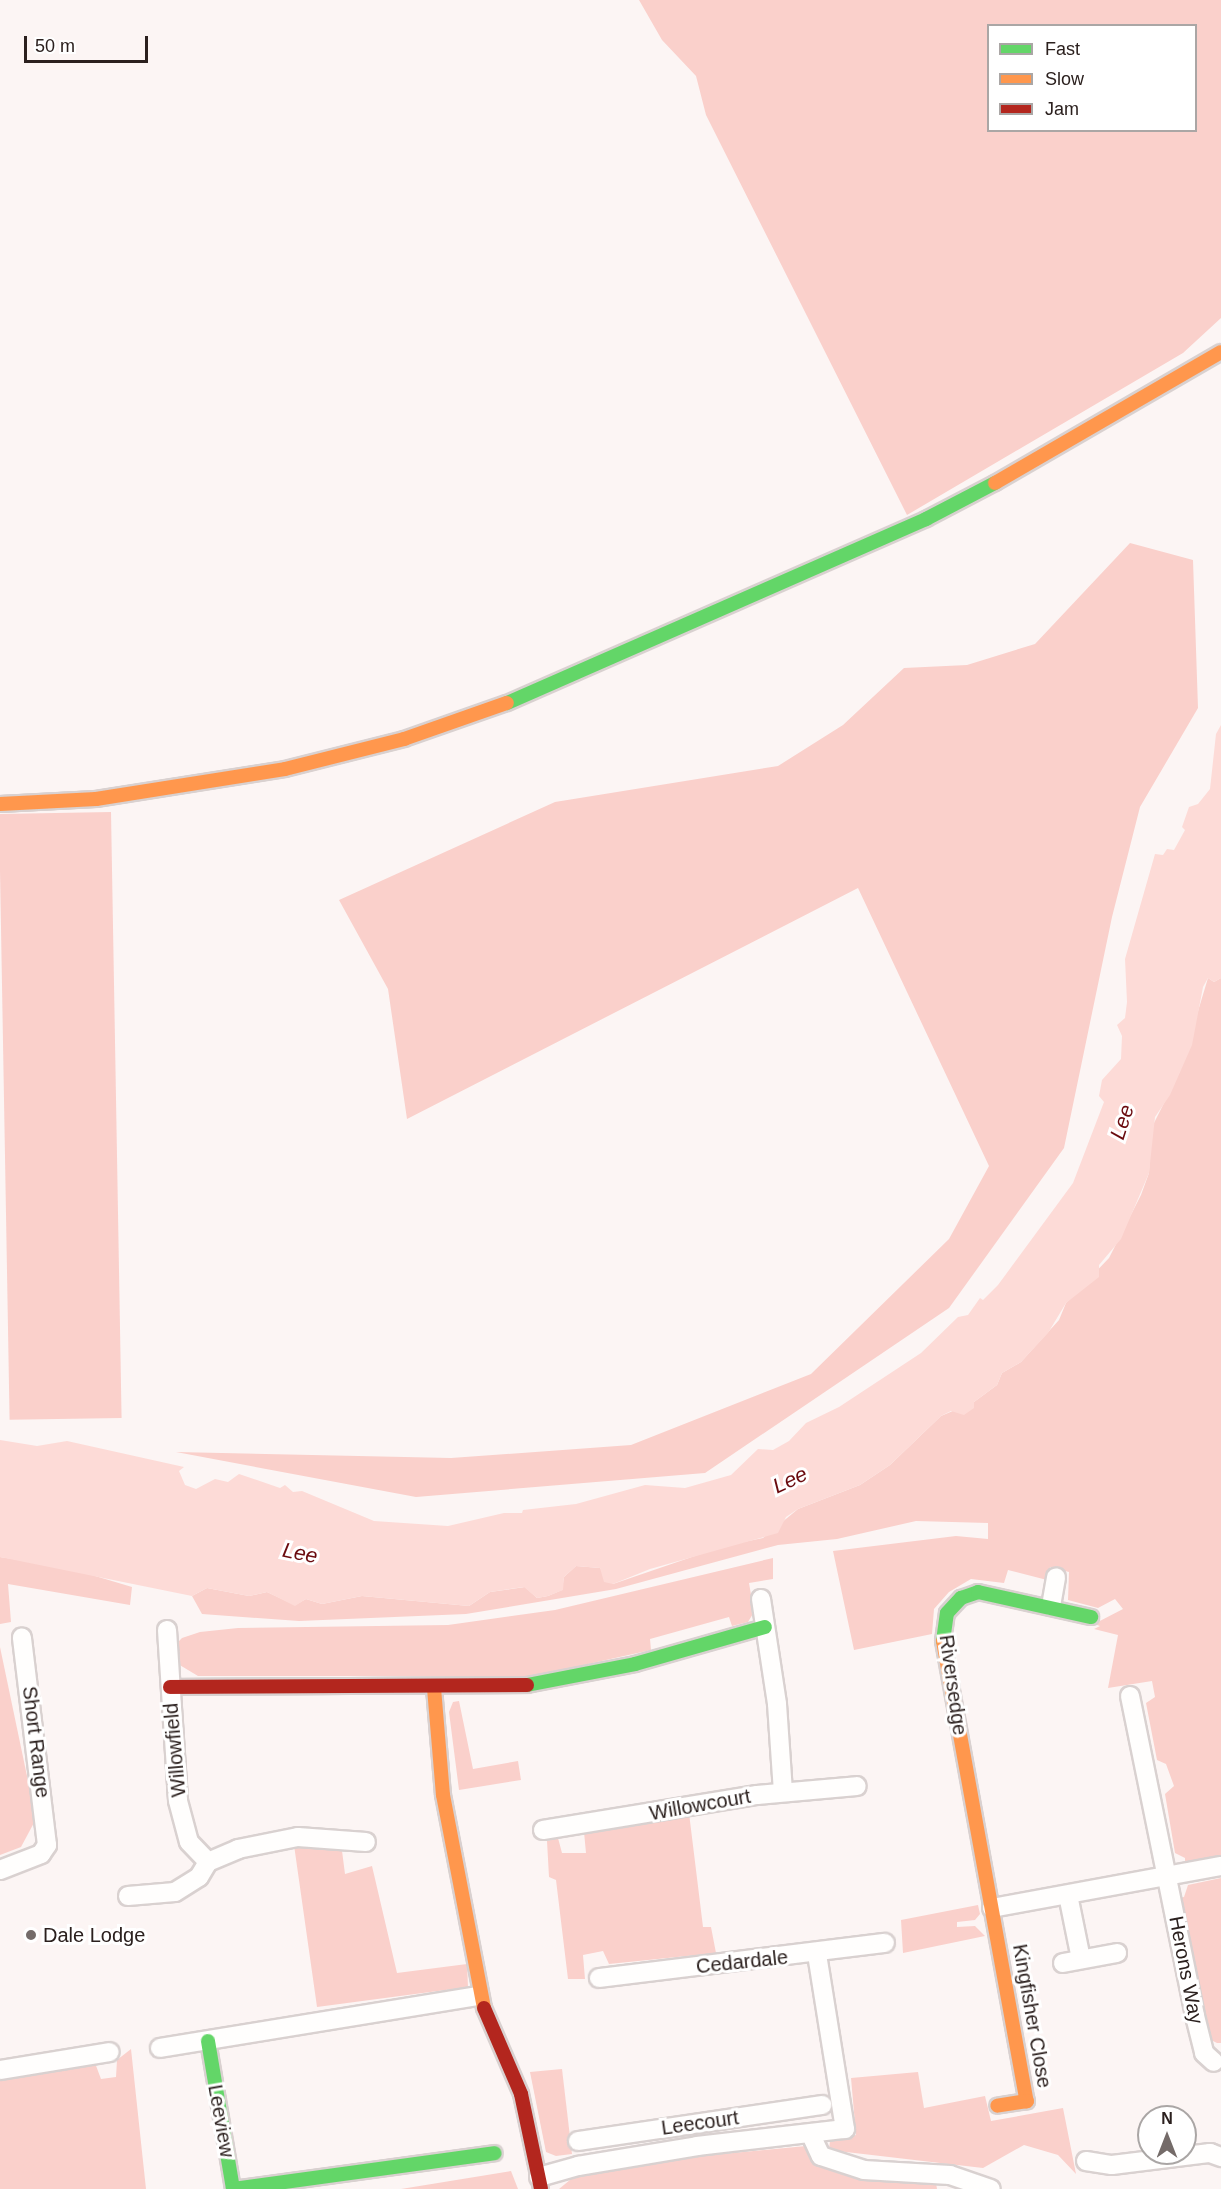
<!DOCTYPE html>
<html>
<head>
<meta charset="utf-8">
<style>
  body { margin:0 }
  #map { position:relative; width:1221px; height:2189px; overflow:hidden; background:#fcf5f4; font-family:Arial,sans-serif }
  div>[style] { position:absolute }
  .green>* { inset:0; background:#fad0cb; transform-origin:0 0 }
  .water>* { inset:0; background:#fddbd7 }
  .roads { filter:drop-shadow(2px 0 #d9d1d0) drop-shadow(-2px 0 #d9d1d0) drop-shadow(0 2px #d9d1d0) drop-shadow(0 -2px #d9d1d0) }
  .street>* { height:18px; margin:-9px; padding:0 9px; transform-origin:9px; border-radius:9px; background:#fffefd }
  .fast>* { height:14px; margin:-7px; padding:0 7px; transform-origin:7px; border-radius:7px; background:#63d668 }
  .slow>* { height:14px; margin:-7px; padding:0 7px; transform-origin:7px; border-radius:7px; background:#ff974d }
  .jam>* { height:14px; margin:-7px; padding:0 7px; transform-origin:7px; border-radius:7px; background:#b3261e }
  .dots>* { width:16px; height:16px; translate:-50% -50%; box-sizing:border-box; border:3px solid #fff; border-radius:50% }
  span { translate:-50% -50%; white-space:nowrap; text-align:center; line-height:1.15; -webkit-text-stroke:6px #fff; paint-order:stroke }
  .street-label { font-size:20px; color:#2b201e }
  .poi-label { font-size:20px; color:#2b201e }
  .left { translate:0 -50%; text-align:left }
  .water-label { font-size:21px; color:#6a0a0e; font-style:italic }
  .legend { position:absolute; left:987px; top:24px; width:210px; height:108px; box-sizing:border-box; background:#fff; border:2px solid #aaa6a5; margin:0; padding:8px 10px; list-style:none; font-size:18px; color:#2b201e }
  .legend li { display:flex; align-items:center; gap:12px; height:30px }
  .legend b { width:30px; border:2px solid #aaa6a5 }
  .north { position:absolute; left:1137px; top:2105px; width:60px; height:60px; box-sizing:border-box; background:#fff; border:2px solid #aaa6a5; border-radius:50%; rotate:0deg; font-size:16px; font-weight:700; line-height:24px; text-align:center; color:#2b201e }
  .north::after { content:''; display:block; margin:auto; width:21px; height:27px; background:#746b69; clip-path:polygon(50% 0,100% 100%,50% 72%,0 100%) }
  .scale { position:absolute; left:24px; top:36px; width:124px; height:27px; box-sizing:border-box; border:3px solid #2b201e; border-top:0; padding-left:8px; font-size:18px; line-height:21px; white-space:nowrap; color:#2b201e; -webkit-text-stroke:4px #fff; paint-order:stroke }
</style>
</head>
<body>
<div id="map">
  <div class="green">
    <div style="clip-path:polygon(evenodd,639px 0,1221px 0,1221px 318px,1183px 353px,907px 515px,706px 115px,696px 76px,662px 40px,639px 0,988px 26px,1196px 26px,1196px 130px,988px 130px,988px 26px)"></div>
    <div style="clip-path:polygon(1130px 543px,1193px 560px,1198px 708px,1140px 807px,1112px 917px,1064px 1148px,949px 1308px,705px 1473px,416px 1497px,176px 1452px,451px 1458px,631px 1445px,811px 1374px,949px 1239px,989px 1166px,858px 888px,407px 1119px,388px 989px,339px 900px,555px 802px,778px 766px,843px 725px,904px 668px,967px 665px,1035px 644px)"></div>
    <div style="left:111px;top:812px;width:606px;height:112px;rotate:89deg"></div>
    <div style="clip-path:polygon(1208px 978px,1214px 982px,1221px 978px,1221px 1856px,1185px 1863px,1185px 1858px,1175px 1853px,1165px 1794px,1174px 1786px,1166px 1764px,1157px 1760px,1146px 1703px,1155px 1697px,1152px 1681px,1108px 1688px,1118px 1635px,1094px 1629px,1100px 1626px,1094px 1624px,1123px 1609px,1115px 1599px,1098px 1608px,1068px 1600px,1069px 1572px,1050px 1567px,1047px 1580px,1008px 1570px,1004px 1583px,971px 1579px,949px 1592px,934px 1609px,932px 1634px,854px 1650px,833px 1551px,956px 1536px,988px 1539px,988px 1523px,916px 1521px,837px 1539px,778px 1545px,616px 1589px,466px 1614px,299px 1621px,202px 1614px,192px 1596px,207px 1588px,249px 1596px,267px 1592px,295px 1605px,306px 1599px,322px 1604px,362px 1596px,469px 1606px,490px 1592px,525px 1587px,537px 1598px,548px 1596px,562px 1590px,564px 1577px,576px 1566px,600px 1568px,613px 1584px,724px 1546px,763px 1538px,798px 1509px,860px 1485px,890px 1465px,941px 1416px,974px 1402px,997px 1385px,1002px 1373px,1021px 1362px,1059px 1320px,1066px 1303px,1109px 1258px,1141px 1195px,1149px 1173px,1151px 1129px,1180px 1071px)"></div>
    <div style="clip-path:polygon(0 1557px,65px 1567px,132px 1587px,130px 1605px,8px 1584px,11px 1622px,0 1624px)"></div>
    <div style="clip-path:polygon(773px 1558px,773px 1579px,749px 1583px,754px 1612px,748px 1622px,732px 1626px,729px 1617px,650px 1639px,651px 1650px,534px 1676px,198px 1676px,173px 1661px,172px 1648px,182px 1638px,200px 1632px,238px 1628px,448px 1625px,555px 1610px)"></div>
    <div style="clip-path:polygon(0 1647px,36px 1819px,21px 1847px,0 1855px)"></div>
    <div style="clip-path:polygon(459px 1701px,473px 1769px,518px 1761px,521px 1780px,459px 1790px,449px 1712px,453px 1702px)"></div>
    <div style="clip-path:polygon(689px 1813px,703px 1927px,711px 1927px,716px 1953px,609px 1964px,603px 1951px,583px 1955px,585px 1979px,568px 1979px,556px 1880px,549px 1877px,547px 1841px,558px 1838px,562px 1853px,586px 1853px,584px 1832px)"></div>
    <div style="clip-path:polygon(341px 1843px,345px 1874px,372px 1866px,397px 1973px,467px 1964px,468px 1987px,317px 2007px,294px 1845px)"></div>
    <div style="clip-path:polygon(1221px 1878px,1221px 2043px,1217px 2043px,1209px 2039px,1179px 1898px,1184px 1897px,1188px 1885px)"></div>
    <div style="clip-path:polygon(978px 1905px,980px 1914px,975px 1920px,957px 1922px,957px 1927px,975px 1926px,985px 1936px,903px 1953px,901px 1920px)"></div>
    <div style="clip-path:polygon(131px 2049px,146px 2189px,0 2189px,0 2076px,95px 2063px,101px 2079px,116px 2077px,117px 2060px)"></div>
    <div style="clip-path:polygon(562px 2069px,572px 2154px,556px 2156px,546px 2152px,530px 2072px)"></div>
    <div style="clip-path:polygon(918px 2072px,924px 2108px,985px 2096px,991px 2121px,1063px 2108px,1076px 2174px,1058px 2155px,1024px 2145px,983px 2168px,829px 2150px,830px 2141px,856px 2135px,851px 2078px)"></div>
    <div style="clip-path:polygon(806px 2146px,817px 2166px,856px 2177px,936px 2183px,937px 2189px,559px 2189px,576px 2175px,692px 2157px)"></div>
    <div style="clip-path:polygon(511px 2171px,518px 2189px,401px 2189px)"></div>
  </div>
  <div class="water">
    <div style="clip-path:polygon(1221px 725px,1221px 978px,1214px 982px,1208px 978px,1203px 987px,1192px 1045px,1170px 1095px,1155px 1117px,1149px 1173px,1121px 1239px,1099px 1265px,1099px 1277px,1066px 1303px,1048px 1333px,1021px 1362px,1002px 1373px,997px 1385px,974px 1402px,974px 1408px,964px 1415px,951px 1411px,941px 1416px,890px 1465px,860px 1485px,798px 1509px,786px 1517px,778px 1533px,650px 1569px,613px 1584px,604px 1582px,600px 1568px,576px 1566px,564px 1577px,563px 1590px,548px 1596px,537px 1598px,524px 1587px,490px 1592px,469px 1606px,362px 1596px,322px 1604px,306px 1599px,295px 1606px,267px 1592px,249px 1596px,207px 1588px,192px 1596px,0 1557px,0 1440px,37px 1446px,67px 1441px,184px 1467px,179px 1471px,185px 1485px,196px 1489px,215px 1479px,228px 1482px,239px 1474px,280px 1488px,285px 1485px,293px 1492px,302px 1491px,374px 1521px,448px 1526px,504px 1513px,522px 1513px,523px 1510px,576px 1504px,645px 1485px,685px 1488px,731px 1475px,758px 1449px,773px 1450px,789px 1441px,806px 1423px,839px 1407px,921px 1353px,958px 1317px,968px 1315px,980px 1298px,983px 1300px,998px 1285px,1073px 1183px,1104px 1102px,1099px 1096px,1102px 1080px,1121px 1059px,1122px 1036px,1117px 1025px,1125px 1018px,1127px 1002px,1125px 959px,1155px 854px,1163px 855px,1167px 849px,1174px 850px,1185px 830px,1182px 827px,1189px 807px,1198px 804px,1210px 789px,1216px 734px)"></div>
  </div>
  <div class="roads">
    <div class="street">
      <div style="left:761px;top:1599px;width:106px;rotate:81.3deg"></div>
      <div style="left:777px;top:1704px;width:88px;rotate:86.1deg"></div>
      <div style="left:1051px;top:1606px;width:29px;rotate:-80deg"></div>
      <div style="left:167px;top:1630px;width:171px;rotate:86.3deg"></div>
      <div style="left:178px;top:1801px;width:42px;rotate:75deg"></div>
      <div style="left:189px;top:1842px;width:28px;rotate:46deg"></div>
      <div style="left:1130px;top:1696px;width:327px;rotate:78.5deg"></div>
      <div style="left:1195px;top:2016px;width:38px;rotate:76deg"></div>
      <div style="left:1204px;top:2053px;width:13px;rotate:42deg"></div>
      <div style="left:543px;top:1830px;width:217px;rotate:-9.3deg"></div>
      <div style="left:757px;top:1795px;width:100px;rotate:-5.1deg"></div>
      <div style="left:0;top:1870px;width:44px;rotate:-21.3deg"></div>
      <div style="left:41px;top:1854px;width:11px;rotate:-56deg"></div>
      <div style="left:47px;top:1845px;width:209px;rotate:-96.9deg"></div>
      <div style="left:1068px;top:1895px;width:65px;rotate:78.5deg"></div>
      <div style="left:128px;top:1896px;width:47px;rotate:-4.9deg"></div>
      <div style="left:175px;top:1892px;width:28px;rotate:-32deg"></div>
      <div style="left:199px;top:1877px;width:17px;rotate:-59deg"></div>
      <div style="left:208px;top:1862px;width:33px;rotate:-23deg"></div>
      <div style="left:238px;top:1849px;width:61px;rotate:-11.3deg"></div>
      <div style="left:298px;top:1837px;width:68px;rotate:4.2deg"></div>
      <div style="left:992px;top:1908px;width:233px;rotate:-10.4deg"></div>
      <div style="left:1063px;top:1963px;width:55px;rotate:-10.5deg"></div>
      <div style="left:599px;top:1978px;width:288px;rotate:-7deg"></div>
      <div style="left:160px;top:2048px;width:323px;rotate:-9.3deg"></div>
      <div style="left:0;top:2070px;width:111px;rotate:-9.3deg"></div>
      <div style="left:811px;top:2135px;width:23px;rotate:65deg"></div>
      <div style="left:821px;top:2156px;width:45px;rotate:18deg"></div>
      <div style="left:864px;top:2170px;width:86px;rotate:3.3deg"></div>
      <div style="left:950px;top:2175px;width:43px;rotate:18.9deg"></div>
      <div style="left:578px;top:2141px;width:247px;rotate:-8.4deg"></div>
      <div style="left:1086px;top:2161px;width:26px;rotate:9deg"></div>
      <div style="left:1112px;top:2165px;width:99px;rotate:-7deg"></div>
      <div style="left:1210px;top:2153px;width:12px;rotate:20deg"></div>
      <div style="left:539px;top:2177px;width:41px;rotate:-15.8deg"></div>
      <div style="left:578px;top:2166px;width:121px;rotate:-9.5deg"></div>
      <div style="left:697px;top:2146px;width:149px;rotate:-6.6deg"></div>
      <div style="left:845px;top:2129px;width:177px;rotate:-99.1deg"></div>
    </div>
    <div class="fast">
      <div style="left:507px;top:703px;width:458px;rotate:-23.7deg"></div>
      <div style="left:926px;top:519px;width:78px;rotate:-27.6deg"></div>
      <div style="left:943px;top:1641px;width:28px;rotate:-82deg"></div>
      <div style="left:947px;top:1613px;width:21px;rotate:-47deg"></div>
      <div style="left:961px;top:1598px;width:18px;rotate:-19deg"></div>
      <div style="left:978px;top:1592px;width:116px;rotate:12.5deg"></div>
      <div style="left:527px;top:1685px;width:110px;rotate:-11deg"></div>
      <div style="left:635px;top:1664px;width:135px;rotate:-15.9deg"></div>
      <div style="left:208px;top:2041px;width:150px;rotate:80.4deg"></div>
      <div style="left:233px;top:2189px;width:264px;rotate:-7.8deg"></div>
    </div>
    <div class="slow">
      <div style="left:995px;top:483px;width:261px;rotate:-30.1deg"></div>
      <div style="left:0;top:804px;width:96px;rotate:-3deg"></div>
      <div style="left:96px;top:799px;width:191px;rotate:-9deg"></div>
      <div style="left:285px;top:769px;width:123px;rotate:-14.1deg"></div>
      <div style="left:404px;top:739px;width:109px;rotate:-19.3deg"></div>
      <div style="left:943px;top:1641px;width:468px;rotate:79.7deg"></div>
      <div style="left:1027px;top:2101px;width:30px;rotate:171deg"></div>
      <div style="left:434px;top:1688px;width:107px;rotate:85.2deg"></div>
      <div style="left:443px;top:1795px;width:217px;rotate:79.1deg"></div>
    </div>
    <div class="jam">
      <div style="left:170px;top:1687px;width:357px;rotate:-0.3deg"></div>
      <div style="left:484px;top:2008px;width:94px;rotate:66.7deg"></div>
      <div style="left:521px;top:2094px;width:97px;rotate:78.1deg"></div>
    </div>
  </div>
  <div class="dots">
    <div style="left:31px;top:1935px;background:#746b69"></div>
  </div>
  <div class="street-label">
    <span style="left:953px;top:1685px;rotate:82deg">Riversedge</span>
    <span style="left:36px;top:1742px;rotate:83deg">Short Range</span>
    <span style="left:175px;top:1750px;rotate:-95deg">Willowfield</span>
    <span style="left:700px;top:1805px;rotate:-10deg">Willowcourt</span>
    <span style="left:742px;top:1962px;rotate:-6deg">Cedardale</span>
    <span style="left:1186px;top:1970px;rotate:79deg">Herons Way</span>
    <span style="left:1032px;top:2016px;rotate:80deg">Kingfisher Close</span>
    <span style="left:221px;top:2121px;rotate:80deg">Leeview</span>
    <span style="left:700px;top:2123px;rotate:-8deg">Leecourt</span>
  </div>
  <div class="poi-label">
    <span class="left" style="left:43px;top:1935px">Dale Lodge</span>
  </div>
  <div class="water-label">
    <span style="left:1122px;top:1122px;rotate:-72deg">Lee</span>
    <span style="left:790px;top:1480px;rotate:-25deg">Lee</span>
    <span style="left:300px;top:1553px;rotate:11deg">Lee</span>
  </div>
  <ul class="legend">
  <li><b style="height:8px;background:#63d668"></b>Fast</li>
  <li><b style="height:8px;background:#ff974d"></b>Slow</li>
  <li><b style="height:8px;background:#b3261e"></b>Jam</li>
  </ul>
  <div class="north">N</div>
  <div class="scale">50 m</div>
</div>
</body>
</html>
